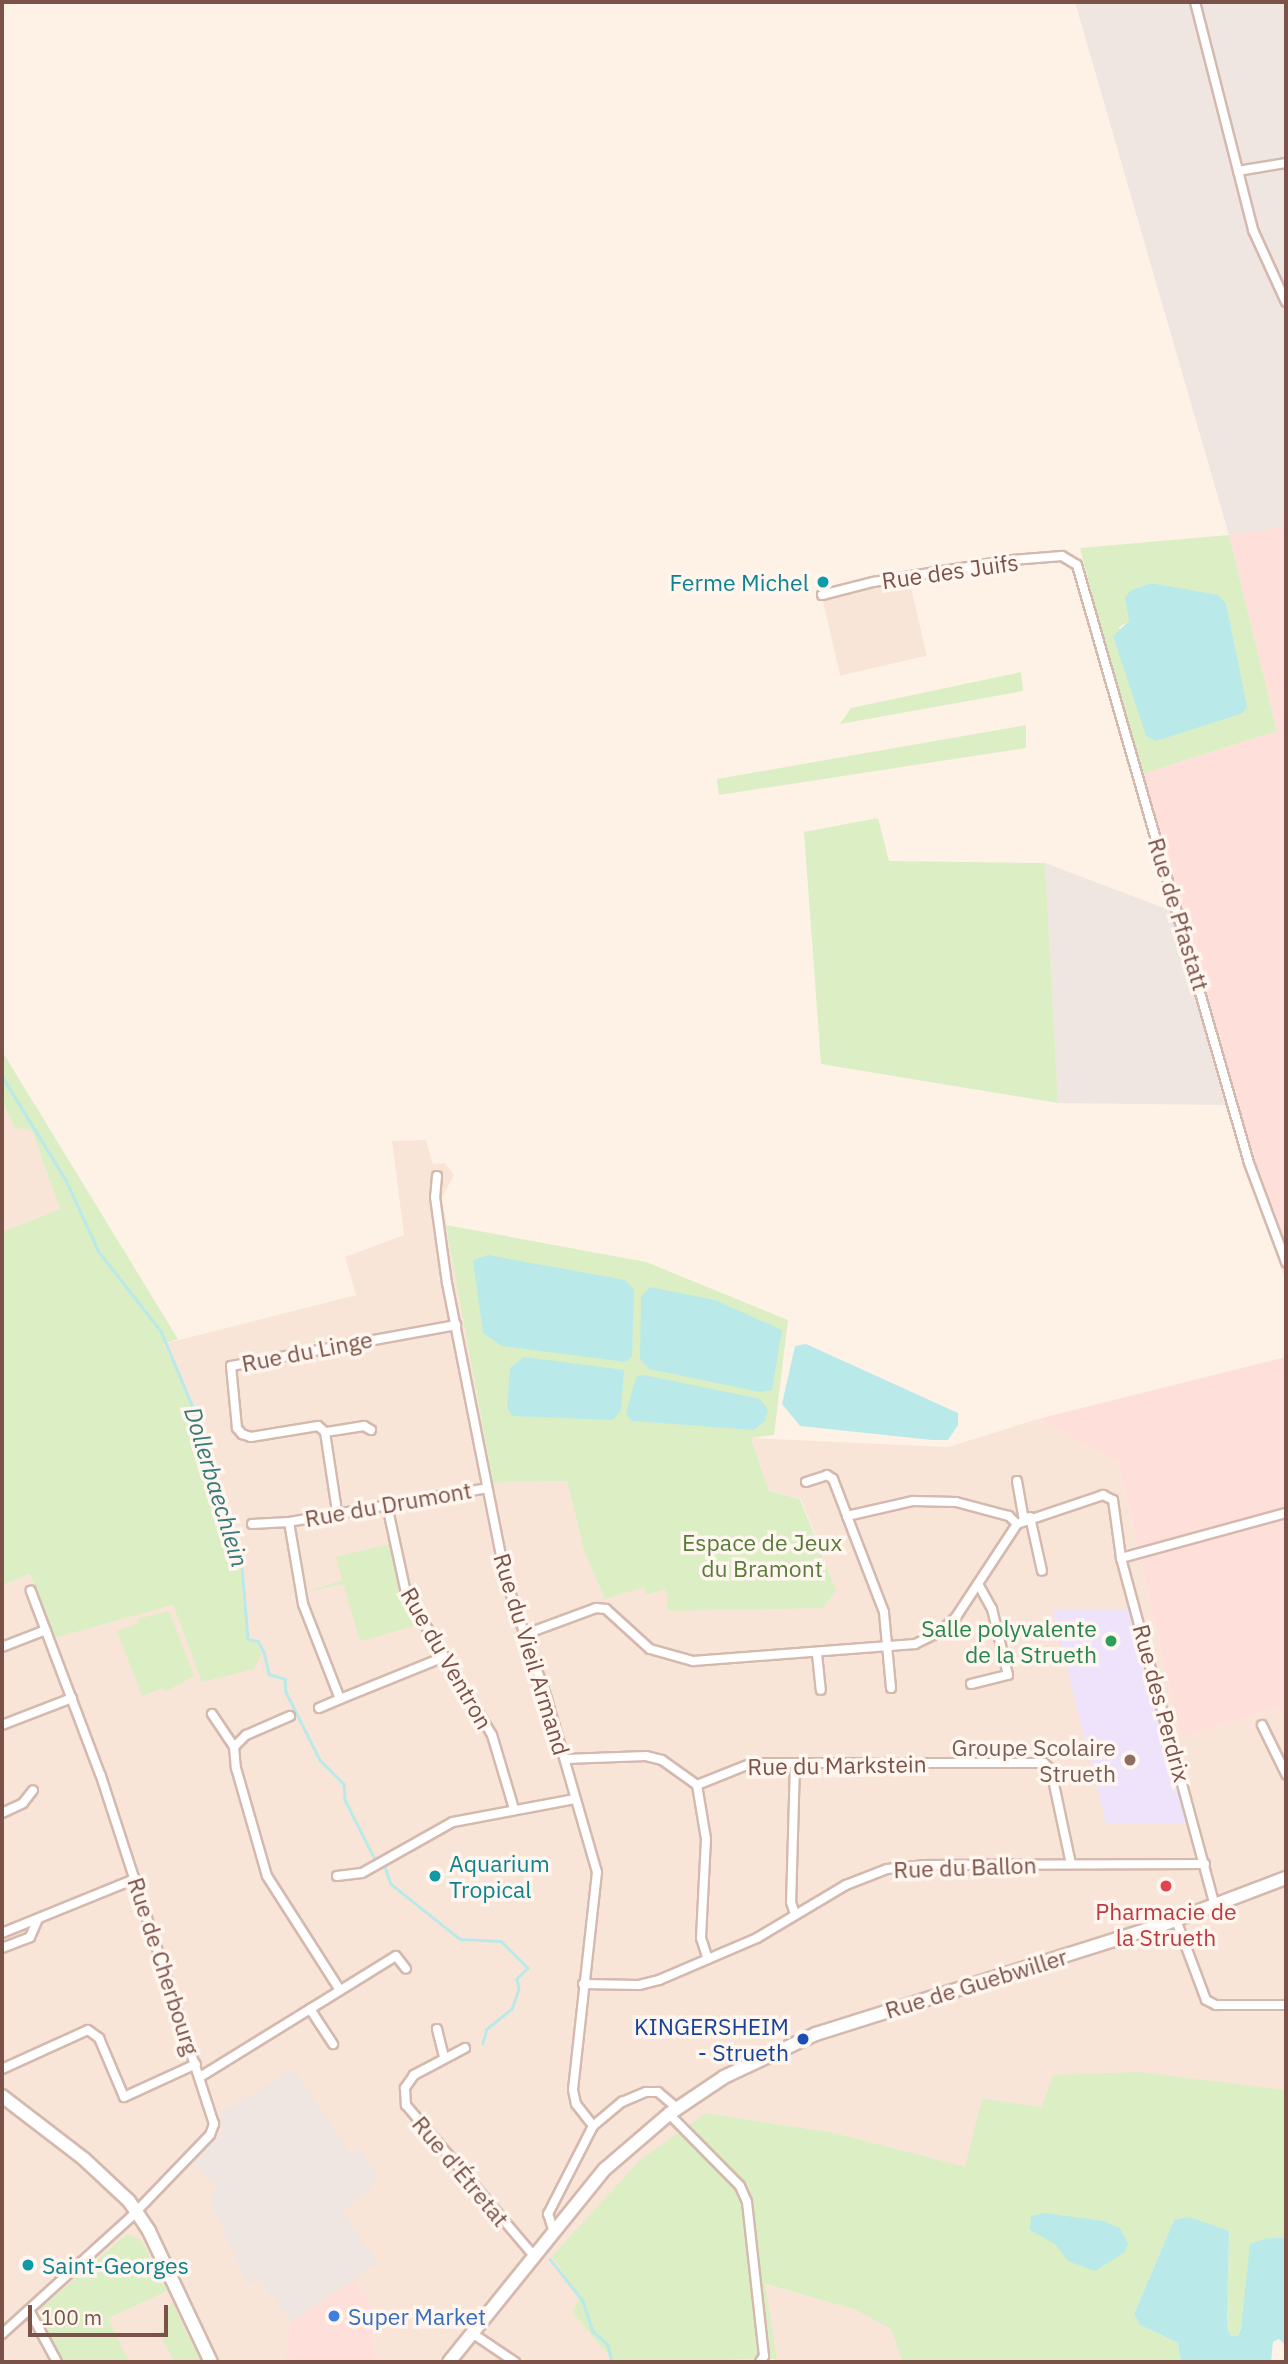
<!DOCTYPE html>
<html>
<head>
<meta charset="utf-8">
<style>
  body { margin:0 }
  #map { position:relative; width:1288px; height:2364px; overflow:hidden; background:#fef2e7; font-family:"IBM Plex Sans",sans-serif }
  div>[style] { position:absolute }
  .residential>* { inset:0; background:#f9e5d8; transform-origin:0 0 }
  .commercial>* { inset:0; background:#ffdfda }
  .industrial>* { inset:0; background:#efe5e1 }
  .education>* { inset:0; background:#efe3fb }
  .green>* { inset:0; background:#dceec4 }
  .water>* { inset:0; background:#b9eae9 }
  .stream>* { height:2.5px; margin:-1.25px; padding:0 1.25px; transform-origin:1.25px; border-radius:1.25px; background:#b9eae9 }
  .roads { filter:drop-shadow(2px 0 #d4b9ae) drop-shadow(-2px 0 #d4b9ae) drop-shadow(0 2px #d4b9ae) drop-shadow(0 -2px #d4b9ae) }
  .street>* { height:8px; margin:-4px; padding:0 4px; transform-origin:4px; border-radius:4px; background:#fff }
  .secondary>* { height:12px; margin:-6px; padding:0 6px; transform-origin:6px; border-radius:6px; background:#fff }
  .dots>* { width:19px; height:19px; translate:-50% -50%; box-sizing:border-box; border:4px solid #fff6ef; border-radius:50% }
  span { translate:-50% -50%; white-space:nowrap; text-align:center; line-height:1.15; -webkit-text-stroke:7px #fff6ef; paint-order:stroke }
  .street-label { font-size:23px; color:#7b5248 }
  .culture-label { font-size:23px; color:#0d838f }
  .right { translate:-100% -50%; text-align:right }
  .left { translate:0 -50%; text-align:left }
  .park-label { font-size:23px; color:#597c3c }
  .leisure-label { font-size:23px; color:#27864d }
  .education-label { font-size:23px; color:#785e54 }
  .health-label { font-size:23px; color:#be3a42 }
  .transit-label { font-size:23px; color:#164399 }
  .shop-label { font-size:23px; color:#366cbe }
  .water-label { font-size:24px; color:#377a7a; font-style:italic }
  .frame { position:absolute; inset:0; border:4px solid #7b5248; pointer-events:none }
  .scale { position:absolute; left:28px; top:2305px; width:140px; height:32px; box-sizing:border-box; border:4px solid #7b5248; border-top:0; padding-left:9px; font-size:21px; line-height:24px; white-space:nowrap; color:#7b5248; -webkit-text-stroke:5px #fff6ef; paint-order:stroke }
</style>
</head>
<body>
<div id="map">
  <div class="residential">
    <div style="left:908px;top:574px;width:84px;height:89px;rotate:77deg"></div>
    <div style="clip-path:polygon(2px 1100px,14px 1127px,32px 1130px,60px 1209px,2px 1232px)"></div>
    <div style="clip-path:polygon(426px 1140px,433px 1164px,445px 1163px,454px 1175px,442px 1198px,493px 1483px,567px 1481px,584px 1551px,644px 1587px,647px 1595px,666px 1588px,669px 1611px,836px 1590px,801px 1499px,769px 1491px,751px 1438px,948px 1447px,1038px 1419px,1118px 1462px,1181px 1738px,1286px 1705px,1286px 2090px,1243px 2086px,1042px 2107px,982px 2098px,966px 2168px,835px 2133px,706px 2113px,572px 2312px,614px 2362px,2px 2362px,2px 1585px,30px 1574px,55px 1638px,173px 1605px,202px 1681px,253px 1642px,247px 1640px,244px 1625px,239px 1554px,185px 1386px,163px 1344px,356px 1295px,345px 1257px,404px 1235px,392px 1141px)"></div>
    <div style="clip-path:polygon(764px 2284px,856px 2310px,892px 2329px,903px 2362px,770px 2362px,777px 2358px)"></div>
  </div>
  <div class="commercial">
    <div style="clip-path:polygon(1286px 526px,1286px 1282px,1225px 1105px,1139px 775px,1277px 731px,1229px 535px)"></div>
    <div style="clip-path:polygon(1286px 1357px,1286px 1705px,1181px 1738px,1118px 1462px,1038px 1419px)"></div>
    <div style="clip-path:polygon(353px 2279px,385px 2323px,370px 2342px,381px 2362px,284px 2362px,291px 2322px)"></div>
  </div>
  <div class="industrial">
    <div style="clip-path:polygon(1075px 2px,1286px 2px,1286px 526px,1229px 535px)"></div>
    <div style="clip-path:polygon(1045px 863px,1172px 911px,1225px 1105px,1058px 1103px)"></div>
    <div style="clip-path:polygon(294px 2068px,351px 2154px,360px 2149px,379px 2177px,370px 2183px,373px 2188px,342px 2210px,378px 2263px,291px 2322px,260px 2280px,248px 2286px,209px 2198px,217px 2187px,192px 2163px,222px 2132px,219px 2113px)"></div>
  </div>
  <div class="education">
    <div style="clip-path:polygon(1052px 1609px,1134px 1609px,1187px 1824px,1106px 1823px)"></div>
  </div>
  <div class="green">
    <div style="clip-path:polygon(evenodd,1229px 535px,1277px 731px,1139px 775px,1080px 548px,1229px 535px,1151px 583px,1219px 596px,1226px 603px,1246px 707px,1243px 713px,1118px 628px,1129px 621px,1131px 590px,1151px 583px)"></div>
    <div style="clip-path:polygon(1021px 672px,1023px 691px,840px 724px,851px 708px)"></div>
    <div style="clip-path:polygon(1026px 725px,1026px 748px,719px 795px,717px 779px)"></div>
    <div style="clip-path:polygon(878px 818px,889px 861px,1045px 863px,1058px 1103px,821px 1064px,804px 832px)"></div>
    <div style="clip-path:polygon(2px 1051px,178px 1339px,163px 1344px,185px 1386px,239px 1554px,247px 1640px,257px 1643px,262px 1652px,254px 1669px,202px 1682px,173px 1605px,55px 1638px,30px 1574px,2px 1585px,2px 1232px,60px 1209px,32px 1131px,14px 1127px,2px 1100px)"></div>
    <div style="clip-path:polygon(446px 1225px,646px 1262px,788px 1320px,774px 1435px,751px 1438px,769px 1491px,800px 1499px,836px 1590px,823px 1608px,668px 1611px,666px 1589px,646px 1595px,644px 1587px,605px 1599px,584px 1551px,567px 1481px,493px 1483px)"></div>
    <div style="clip-path:polygon(390px 1544px,399px 1592px,418px 1625px,360px 1641px,343px 1584px,307px 1592px,342px 1580px,336px 1557px)"></div>
    <div style="clip-path:polygon(169px 1611px,194px 1676px,165px 1692px,163px 1688px,142px 1696px,117px 1631px,138px 1623px,137px 1619px)"></div>
    <div style="clip-path:polygon(1138px 2072px,1286px 2090px,1286px 2238px,1267px 2238px,1238px 2336px,1231px 2336px,1227px 2328px,1229px 2231px,1174px 2220px,1134px 2314px,1140px 2325px,1178px 2343px,1181px 2362px,903px 2362px,891px 2329px,856px 2310px,765px 2284px,777px 2359px,614px 2362px,572px 2312px,580px 2297px,552px 2256px,640px 2160px,706px 2113px,835px 2133px,965px 2167px,982px 2098px,1042px 2107px,1053px 2075px)"></div>
    <div style="clip-path:polygon(127px 2234px,142px 2241px,167px 2291px,108px 2318px,129px 2362px,63px 2362px,39px 2315px,41px 2308px)"></div>
    <div style="clip-path:polygon(172px 2302px,201px 2362px,174px 2362px,159px 2332px,167px 2327px,163px 2316px)"></div>
  </div>
  <div class="water">
    <div style="clip-path:polygon(1151px 583px,1218px 595px,1226px 603px,1247px 707px,1243px 713px,1156px 741px,1146px 736px,1113px 636px,1129px 621px,1125px 597px,1131px 590px)"></div>
    <div style="clip-path:polygon(488px 1255px,625px 1280px,634px 1289px,632px 1356px,626px 1362px,502px 1346px,483px 1333px,473px 1260px)"></div>
    <div style="clip-path:polygon(650px 1287px,715px 1300px,782px 1330px,772px 1390px,760px 1392px,649px 1369px,640px 1359px,641px 1297px)"></div>
    <div style="clip-path:polygon(806px 1344px,958px 1413px,958px 1425px,948px 1440px,932px 1440px,800px 1426px,782px 1404px,795px 1346px)"></div>
    <div style="clip-path:polygon(524px 1357px,624px 1370px,621px 1410px,613px 1420px,512px 1416px,507px 1407px,510px 1368px)"></div>
    <div style="clip-path:polygon(644px 1375px,760px 1399px,768px 1410px,765px 1421px,754px 1430px,632px 1421px,626px 1414px,636px 1377px)"></div>
    <div style="clip-path:polygon(1045px 2213px,1103px 2221px,1120px 2228px,1128px 2243px,1125px 2252px,1095px 2271px,1068px 2261px,1055px 2244px,1030px 2230px,1031px 2216px)"></div>
    <div style="clip-path:polygon(1189px 2217px,1229px 2231px,1227px 2328px,1231px 2336px,1238px 2336px,1241px 2328px,1250px 2244px,1267px 2238px,1286px 2238px,1286px 2362px,1285px 2345px,1279px 2339px,1273px 2342px,1271px 2362px,1181px 2362px,1178px 2343px,1140px 2325px,1134px 2314px,1174px 2220px)"></div>
  </div>
  <div class="stream">
    <div style="left:2px;top:1076px;width:122px;rotate:58.4deg"></div>
    <div style="left:66px;top:1180px;width:79px;rotate:65.4deg"></div>
    <div style="left:99px;top:1252px;width:100px;rotate:51.9deg"></div>
    <div style="left:161px;top:1331px;width:101px;rotate:67.2deg"></div>
    <div style="left:200px;top:1424px;width:16px;rotate:86deg"></div>
    <div style="left:201px;top:1440px;width:6px;rotate:31deg"></div>
    <div style="left:206px;top:1443px;width:117px;rotate:72.6deg"></div>
    <div style="left:241px;top:1555px;width:84px;rotate:85.2deg"></div>
    <div style="left:248px;top:1639px;width:10px;rotate:11deg"></div>
    <div style="left:258px;top:1641px;width:13px;rotate:61deg"></div>
    <div style="left:264px;top:1652px;width:23px;rotate:77deg"></div>
    <div style="left:269px;top:1674px;width:17px;rotate:17deg"></div>
    <div style="left:285px;top:1679px;width:13px;rotate:86deg"></div>
    <div style="left:286px;top:1692px;width:76px;rotate:63.4deg"></div>
    <div style="left:320px;top:1760px;width:34px;rotate:45deg"></div>
    <div style="left:344px;top:1784px;width:16px;rotate:86deg"></div>
    <div style="left:345px;top:1800px;width:71px;rotate:63.1deg"></div>
    <div style="left:384px;top:1864px;width:21px;rotate:71deg"></div>
    <div style="left:391px;top:1884px;width:88px;rotate:38.6deg"></div>
    <div style="left:460px;top:1939px;width:41px;rotate:2.8deg"></div>
    <div style="left:501px;top:1941px;width:38px;rotate:45deg"></div>
    <div style="left:528px;top:1968px;width:16px;rotate:135deg"></div>
    <div style="left:517px;top:1979px;width:10px;rotate:79deg"></div>
    <div style="left:519px;top:1989px;width:21px;rotate:109deg"></div>
    <div style="left:512px;top:2009px;width:32px;rotate:141deg"></div>
    <div style="left:487px;top:2029px;width:15px;rotate:106deg"></div>
    <div style="left:550px;top:2259px;width:53px;rotate:51.8deg"></div>
    <div style="left:583px;top:2301px;width:32px;rotate:72deg"></div>
    <div style="left:593px;top:2331px;width:21px;rotate:43deg"></div>
    <div style="left:608px;top:2345px;width:17px;rotate:77deg"></div>
  </div>
  <div class="roads">
    <div class="street">
      <div style="left:1195px;top:2px;width:235px;rotate:75.7deg"></div>
      <div style="left:1253px;top:230px;width:79px;rotate:65.4deg"></div>
      <div style="left:1238px;top:171px;width:49px;rotate:-9.5deg"></div>
      <div style="left:822px;top:595px;width:53px;rotate:-14.3deg"></div>
      <div style="left:873px;top:582px;width:141px;rotate:-9deg"></div>
      <div style="left:1012px;top:560px;width:50px;rotate:-4.6deg"></div>
      <div style="left:1062px;top:556px;width:17px;rotate:31deg"></div>
      <div style="left:1077px;top:565px;width:622px;rotate:73.95deg"></div>
      <div style="left:1249px;top:1163px;width:106px;rotate:69.5deg"></div>
      <div style="left:437px;top:1176px;width:21px;rotate:95deg"></div>
      <div style="left:435px;top:1197px;width:87px;rotate:82.1deg"></div>
      <div style="left:447px;top:1283px;width:303px;rotate:78.8deg"></div>
      <div style="left:506px;top:1580px;width:126px;rotate:71deg"></div>
      <div style="left:547px;top:1699px;width:180px;rotate:73.9deg"></div>
      <div style="left:597px;top:1872px;width:219px;rotate:96.3deg"></div>
      <div style="left:573px;top:2090px;width:14px;rotate:78deg"></div>
      <div style="left:576px;top:2104px;width:28px;rotate:52deg"></div>
      <div style="left:371px;top:1430px;width:8px;rotate:-150deg"></div>
      <div style="left:364px;top:1426px;width:39px;rotate:171deg"></div>
      <div style="left:325px;top:1432px;width:9px;rotate:-139deg"></div>
      <div style="left:318px;top:1426px;width:68px;rotate:170.7deg"></div>
      <div style="left:251px;top:1437px;width:9px;rotate:-162deg"></div>
      <div style="left:242px;top:1434px;width:8px;rotate:-130deg"></div>
      <div style="left:237px;top:1428px;width:62px;rotate:-95.5deg"></div>
      <div style="left:231px;top:1366px;width:229px;rotate:-10.3deg"></div>
      <div style="left:325px;top:1432px;width:80px;rotate:81.4deg"></div>
      <div style="left:1017px;top:1481px;width:39px;rotate:80deg"></div>
      <div style="left:806px;top:1482px;width:22px;rotate:-18deg"></div>
      <div style="left:827px;top:1475px;width:7px;rotate:34deg"></div>
      <div style="left:833px;top:1479px;width:40px;rotate:69deg"></div>
      <div style="left:387px;top:1505px;width:90px;rotate:77.8deg"></div>
      <div style="left:406px;top:1593px;width:166px;rotate:58.8deg"></div>
      <div style="left:492px;top:1735px;width:77px;rotate:73.4deg"></div>
      <div style="left:1030px;top:1517px;width:55px;rotate:77.5deg"></div>
      <div style="left:252px;top:1524px;width:37px;rotate:-3deg"></div>
      <div style="left:1121px;top:1558px;width:171px;rotate:-15.3deg"></div>
      <div style="left:523px;top:1635px;width:78px;rotate:-20.3deg"></div>
      <div style="left:596px;top:1608px;width:10px;rotate:6deg"></div>
      <div style="left:606px;top:1609px;width:59px;rotate:42.3deg"></div>
      <div style="left:650px;top:1649px;width:45px;rotate:15.6deg"></div>
      <div style="left:693px;top:1661px;width:223px;rotate:-4.4deg"></div>
      <div style="left:915px;top:1644px;width:28px;rotate:-26deg"></div>
      <div style="left:940px;top:1632px;width:22px;rotate:-43deg"></div>
      <div style="left:956px;top:1617px;width:111px;rotate:-56.7deg"></div>
      <div style="left:1017px;top:1524px;width:91px;rotate:-18.6deg"></div>
      <div style="left:1103px;top:1495px;width:11px;rotate:27deg"></div>
      <div style="left:1113px;top:1500px;width:59px;rotate:82.1deg"></div>
      <div style="left:1121px;top:1558px;width:360px;rotate:74.9deg"></div>
      <div style="left:2px;top:1647px;width:47px;rotate:-21.1deg"></div>
      <div style="left:817px;top:1654px;width:36px;rotate:84deg"></div>
      <div style="left:444px;top:1657px;width:112px;rotate:158deg"></div>
      <div style="left:340px;top:1699px;width:102px;rotate:-111.3deg"></div>
      <div style="left:303px;top:1604px;width:83px;rotate:-99.7deg"></div>
      <div style="left:289px;top:1522px;width:201px;rotate:-9.7deg"></div>
      <div style="left:971px;top:1684px;width:38px;rotate:-14deg"></div>
      <div style="left:1008px;top:1675px;width:68px;rotate:-103.6deg"></div>
      <div style="left:992px;top:1609px;width:29px;rotate:-119deg"></div>
      <div style="left:891px;top:1688px;width:76px;rotate:-95.3deg"></div>
      <div style="left:884px;top:1612px;width:103px;rotate:-111.1deg"></div>
      <div style="left:847px;top:1516px;width:68px;rotate:-12.8deg"></div>
      <div style="left:913px;top:1501px;width:43px;rotate:1.3deg"></div>
      <div style="left:956px;top:1502px;width:55px;rotate:14.8deg"></div>
      <div style="left:1009px;top:1516px;width:11px;rotate:45deg"></div>
      <div style="left:319px;top:1708px;width:23px;rotate:-23deg"></div>
      <div style="left:212px;top:1714px;width:40px;rotate:56deg"></div>
      <div style="left:290px;top:1716px;width:48px;rotate:156.6deg"></div>
      <div style="left:246px;top:1735px;width:17px;rotate:135deg"></div>
      <div style="left:234px;top:1747px;width:21px;rotate:85deg"></div>
      <div style="left:236px;top:1768px;width:112px;rotate:74deg"></div>
      <div style="left:267px;top:1876px;width:135px;rotate:57.4deg"></div>
      <div style="left:2px;top:1725px;width:75px;rotate:-21.1deg"></div>
      <div style="left:1262px;top:1725px;width:55px;rotate:63.9deg"></div>
      <div style="left:565px;top:1759px;width:81px;rotate:-2.1deg"></div>
      <div style="left:646px;top:1756px;width:16px;rotate:14deg"></div>
      <div style="left:662px;top:1760px;width:43px;rotate:35.5deg"></div>
      <div style="left:697px;top:1785px;width:55px;rotate:80.5deg"></div>
      <div style="left:706px;top:1839px;width:99px;rotate:92.9deg"></div>
      <div style="left:701px;top:1938px;width:22px;rotate:72deg"></div>
      <div style="left:795px;top:1763px;width:139px;rotate:91.6deg"></div>
      <div style="left:791px;top:1902px;width:13px;rotate:72deg"></div>
      <div style="left:697px;top:1785px;width:59px;rotate:-21.8deg"></div>
      <div style="left:752px;top:1763px;width:292px"></div>
      <div style="left:1044px;top:1763px;width:10px;rotate:45deg"></div>
      <div style="left:1051px;top:1770px;width:96px;rotate:78deg"></div>
      <div style="left:2px;top:1813px;width:23px;rotate:-25deg"></div>
      <div style="left:23px;top:1803px;width:16px;rotate:-52deg"></div>
      <div style="left:337px;top:1876px;width:25px;rotate:-7deg"></div>
      <div style="left:362px;top:1873px;width:104px;rotate:-29.3deg"></div>
      <div style="left:453px;top:1822px;width:124px;rotate:-10.7deg"></div>
      <div style="left:1176px;top:1920px;width:85px;rotate:69.4deg"></div>
      <div style="left:1206px;top:2000px;width:11px;rotate:27deg"></div>
      <div style="left:1216px;top:2005px;width:70px"></div>
      <div style="left:2px;top:1933px;width:144px;rotate:-22.1deg"></div>
      <div style="left:2px;top:1948px;width:30px;rotate:-21deg"></div>
      <div style="left:30px;top:1937px;width:20px;rotate:-66deg"></div>
      <div style="left:583px;top:1984px;width:56px;rotate:1deg"></div>
      <div style="left:639px;top:1985px;width:21px;rotate:-14deg"></div>
      <div style="left:659px;top:1980px;width:107px;rotate:-23.2deg"></div>
      <div style="left:757px;top:1938px;width:104px;rotate:-30.8deg"></div>
      <div style="left:846px;top:1885px;width:44px;rotate:-21.3deg"></div>
      <div style="left:887px;top:1869px;width:36px;rotate:-6deg"></div>
      <div style="left:923px;top:1865px;width:282px;rotate:-0.2deg"></div>
      <div style="left:310px;top:2009px;width:42px;rotate:56.7deg"></div>
      <div style="left:437px;top:2029px;width:29px;rotate:76deg"></div>
      <div style="left:465px;top:2048px;width:58px;rotate:152.1deg"></div>
      <div style="left:414px;top:2075px;width:16px;rotate:125deg"></div>
      <div style="left:405px;top:2088px;width:17px;rotate:87deg"></div>
      <div style="left:406px;top:2105px;width:197px;rotate:49.7deg"></div>
      <div style="left:2px;top:2069px;width:94px;rotate:-24.4deg"></div>
      <div style="left:88px;top:2030px;width:14px;rotate:36deg"></div>
      <div style="left:99px;top:2038px;width:64px;rotate:67deg"></div>
      <div style="left:124px;top:2097px;width:79px;rotate:-24.6deg"></div>
      <div style="left:200px;top:2077px;width:230px;rotate:-31.7deg"></div>
      <div style="left:396px;top:1956px;width:16px;rotate:52deg"></div>
      <div style="left:669px;top:2114px;width:101px;rotate:45.4deg"></div>
      <div style="left:740px;top:2186px;width:17px;rotate:66deg"></div>
      <div style="left:747px;top:2202px;width:155px;rotate:83.7deg"></div>
      <div style="left:764px;top:2356px;width:7px;rotate:124deg"></div>
      <div style="left:553px;top:2229px;width:16px;rotate:-108deg"></div>
      <div style="left:548px;top:2214px;width:99px;rotate:-62.9deg"></div>
      <div style="left:593px;top:2126px;width:38px;rotate:-40deg"></div>
      <div style="left:622px;top:2102px;width:26px;rotate:-23deg"></div>
      <div style="left:646px;top:2092px;width:12px"></div>
      <div style="left:658px;top:2092px;width:25px;rotate:40deg"></div>
      <div style="left:29px;top:2310px;width:59px;rotate:61.7deg"></div>
      <div style="left:472px;top:2333px;width:52px;rotate:34deg"></div>
      <div style="left:2px;top:2334px;width:173px;rotate:-42.2deg"></div>
      <div style="left:130px;top:2218px;width:115px;rotate:-46.1deg"></div>
      <div style="left:210px;top:2135px;width:12px;rotate:-70deg"></div>
      <div style="left:214px;top:2124px;width:368px;rotate:-108deg"></div>
      <div style="left:100px;top:1774px;width:196px;rotate:-110.7deg"></div>
    </div>
    <div class="secondary">
      <div style="left:2px;top:2096px;width:103px;rotate:37.5deg"></div>
      <div style="left:84px;top:2159px;width:62px;rotate:43deg"></div>
      <div style="left:129px;top:2201px;width:36px;rotate:56deg"></div>
      <div style="left:149px;top:2231px;width:145px;rotate:64.7deg"></div>
      <div style="left:449px;top:2362px;width:248px;rotate:-51.1deg"></div>
      <div style="left:605px;top:2169px;width:84px;rotate:-40.7deg"></div>
      <div style="left:669px;top:2114px;width:66px;rotate:-33.9deg"></div>
      <div style="left:724px;top:2077px;width:102px;rotate:-25.1deg"></div>
      <div style="left:816px;top:2034px;width:363px;rotate:-17.5deg"></div>
      <div style="left:1162px;top:1925px;width:133px;rotate:-20.8deg"></div>
    </div>
  </div>
  <div class="dots">
    <div style="left:823px;top:582px;background:#0f9aa8"></div>
    <div style="left:1111px;top:1641px;background:#2e9e5b"></div>
    <div style="left:1130px;top:1760px;background:#8d6e63"></div>
    <div style="left:435px;top:1876px;background:#0f9aa8"></div>
    <div style="left:1166px;top:1886px;background:#e0444e"></div>
    <div style="left:803px;top:2039px;background:#1a4fb4"></div>
    <div style="left:28px;top:2265px;background:#0f9aa8"></div>
    <div style="left:334px;top:2316px;background:#3f7fe0"></div>
  </div>
  <div class="street-label">
    <span style="left:950px;top:571px;rotate:-8deg">Rue des Juifs</span>
    <span style="left:1179px;top:914px;rotate:73deg">Rue de Pfastatt</span>
    <span style="left:307px;top:1351px;rotate:-11deg">Rue du Linge</span>
    <span style="left:388px;top:1504px;rotate:-10deg">Rue du Drumont</span>
    <span style="left:532px;top:1654px;rotate:73deg">Rue du Vieil Armand</span>
    <span style="left:447px;top:1658px;rotate:60deg">Rue du Ventron</span>
    <span style="left:1162px;top:1703px;rotate:75deg">Rue des Perdrix</span>
    <span style="left:837px;top:1765px;rotate:-1deg">Rue du Markstein</span>
    <span style="left:965px;top:1867px;rotate:-2deg">Rue du Ballon</span>
    <span style="left:164px;top:1966px;rotate:72deg">Rue de Cherbourg</span>
    <span style="left:976px;top:1983px;rotate:-17deg">Rue de Guebwiller</span>
    <span style="left:461px;top:2171px;rotate:50deg">Rue d'Étretat</span>
  </div>
  <div class="culture-label">
    <span class="right" style="left:809px;top:582px">Ferme Michel</span>
    <span class="left" style="left:449px;top:1876px">Aquarium<br>Tropical</span>
    <span class="left" style="left:42px;top:2265px">Saint-Georges</span>
  </div>
  <div class="park-label">
    <span style="left:762px;top:1555px">Espace de Jeux<br>du Bramont</span>
  </div>
  <div class="leisure-label">
    <span class="right" style="left:1097px;top:1641px">Salle polyvalente<br>de la Strueth</span>
  </div>
  <div class="education-label">
    <span class="right" style="left:1116px;top:1760px">Groupe Scolaire<br>Strueth</span>
  </div>
  <div class="health-label">
    <span style="left:1166px;top:1924px">Pharmacie de<br>la Strueth</span>
  </div>
  <div class="transit-label">
    <span class="right" style="left:789px;top:2039px">KINGERSHEIM<br>- Strueth</span>
  </div>
  <div class="shop-label">
    <span class="left" style="left:348px;top:2316px">Super Market</span>
  </div>
  <div class="water-label">
    <span style="left:216px;top:1487px;rotate:73deg">Dollerbaechlein</span>
  </div>
  <div class="frame"></div>
  <div class="scale">100 m</div>
</div>
</body>
</html>
